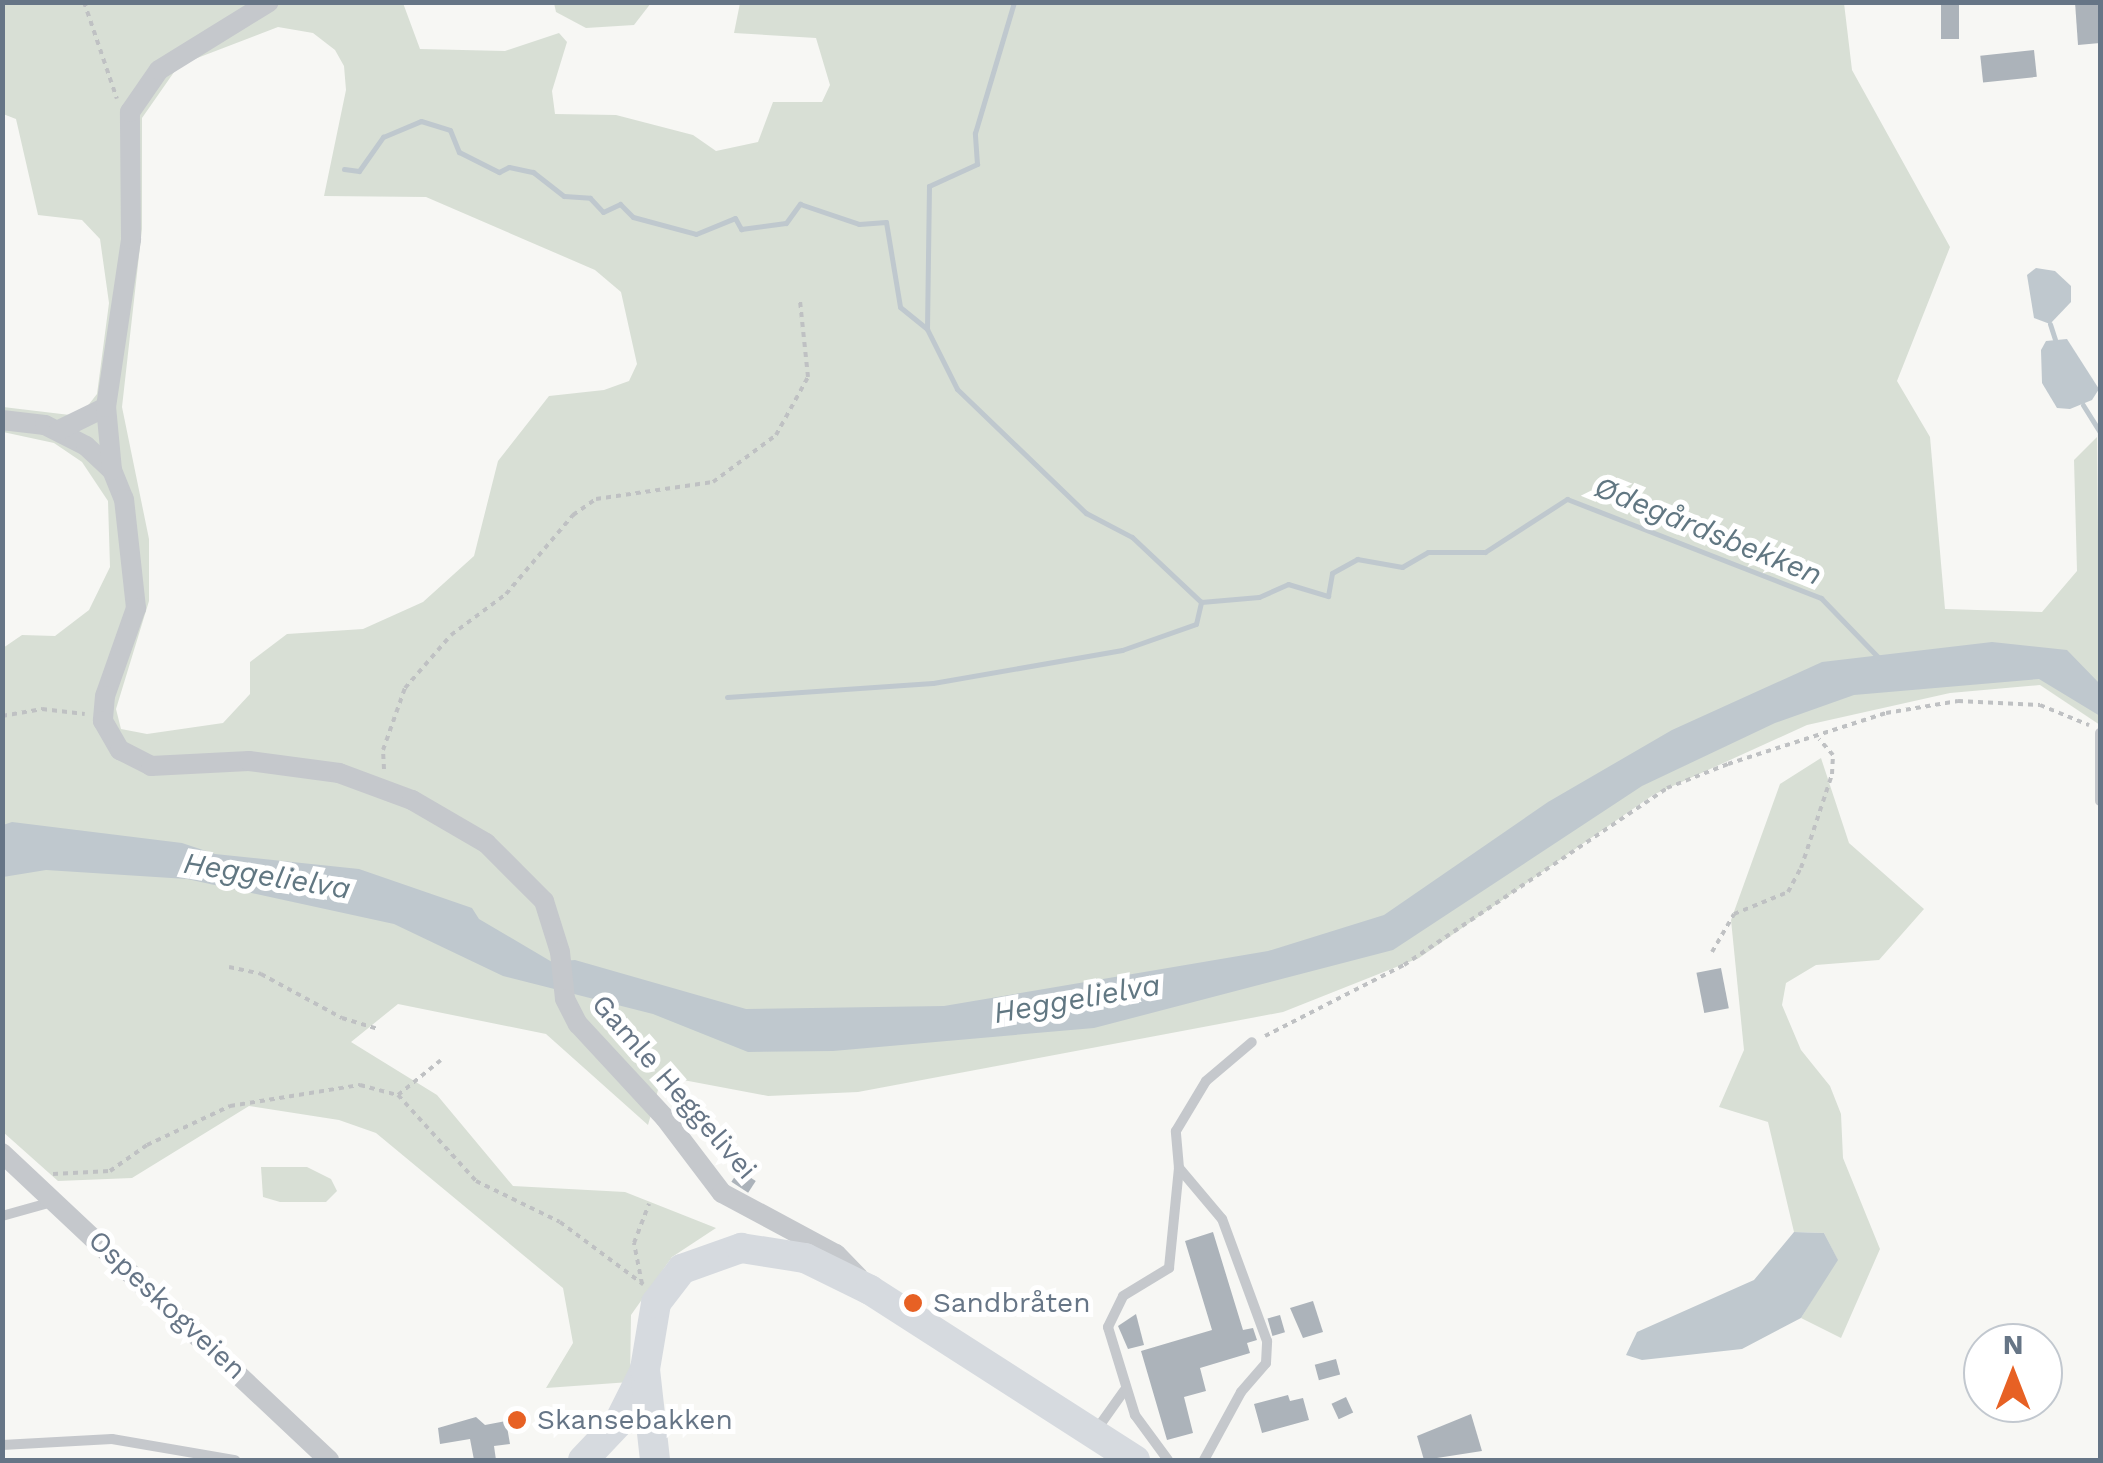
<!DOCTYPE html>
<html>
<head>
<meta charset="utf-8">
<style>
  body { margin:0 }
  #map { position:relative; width:2103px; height:1463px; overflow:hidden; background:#f7f7f4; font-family:"Work Sans",sans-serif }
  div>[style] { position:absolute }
  .green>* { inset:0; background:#d8dfd5 }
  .water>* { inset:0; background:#bfc8ce }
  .stream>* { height:5px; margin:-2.5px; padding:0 2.5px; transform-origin:2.5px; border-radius:2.5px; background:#bfc8ce }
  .building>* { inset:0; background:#acb3ba; transform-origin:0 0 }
  .path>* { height:4px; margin-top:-2px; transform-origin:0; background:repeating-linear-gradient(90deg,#bfc1c3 0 5px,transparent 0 10px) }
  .lane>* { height:10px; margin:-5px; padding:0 5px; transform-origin:5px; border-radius:5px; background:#c5c8cc }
  .street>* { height:20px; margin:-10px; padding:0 10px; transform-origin:10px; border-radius:10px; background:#c5c8cc }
  .secondary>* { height:30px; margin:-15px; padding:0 15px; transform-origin:15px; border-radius:15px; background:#d6dadf }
  .dots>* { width:28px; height:28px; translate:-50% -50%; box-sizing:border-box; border:5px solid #fff; border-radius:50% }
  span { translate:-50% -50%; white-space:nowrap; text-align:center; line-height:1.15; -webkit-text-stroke:10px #fff; paint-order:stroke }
  .street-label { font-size:28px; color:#667586 }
  .poi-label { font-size:28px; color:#667586 }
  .left { translate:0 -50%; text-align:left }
  .water-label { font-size:30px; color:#617782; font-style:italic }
  .frame { position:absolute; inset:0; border:5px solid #667586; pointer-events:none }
  .north { position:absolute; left:1963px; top:1323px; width:100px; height:100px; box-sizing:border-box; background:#fff; border:2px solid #c2c8cf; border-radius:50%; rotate:0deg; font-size:28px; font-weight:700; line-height:40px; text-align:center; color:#667586 }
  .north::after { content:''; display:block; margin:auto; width:35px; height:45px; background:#e76124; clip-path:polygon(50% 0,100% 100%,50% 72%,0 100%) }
</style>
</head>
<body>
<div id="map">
  <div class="green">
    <div style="clip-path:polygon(evenodd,3px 3px,403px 3px,420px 49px,505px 51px,559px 33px,567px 42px,552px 91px,555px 114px,616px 115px,693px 135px,716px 151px,758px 142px,773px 102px,822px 102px,830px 85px,816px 38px,734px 33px,740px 3px,1844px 3px,1852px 70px,1950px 247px,1897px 381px,1930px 437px,1945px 609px,2042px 612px,2077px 571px,2074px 460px,2097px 437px,2100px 725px,2040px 685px,1950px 693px,1807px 725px,1653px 795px,1419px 958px,1283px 1012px,858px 1092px,768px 1096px,662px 1076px,648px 1125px,546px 1034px,398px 1004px,351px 1042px,437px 1095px,513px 1186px,625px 1192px,716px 1228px,672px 1257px,631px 1315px,630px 1382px,546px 1388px,573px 1343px,563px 1288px,376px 1133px,339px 1120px,249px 1106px,132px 1178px,58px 1181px,3px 1132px,3px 648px,22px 635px,55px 636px,89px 610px,110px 567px,108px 501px,82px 462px,54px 443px,3px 432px,3px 407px,70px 415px,86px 408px,97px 394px,109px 303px,100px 239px,82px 220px,38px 215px,16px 119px,3px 114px,3px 3px,278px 27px,313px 33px,335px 50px,344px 66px,346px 90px,324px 196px,426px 197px,595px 270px,621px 292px,637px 364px,629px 381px,604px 390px,549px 396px,498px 461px,474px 556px,423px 602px,363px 629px,287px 634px,250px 662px,250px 694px,223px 723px,147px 734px,121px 729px,116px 709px,149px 601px,149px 539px,122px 407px,142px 229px,142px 118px,179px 65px,278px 27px)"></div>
    <div style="clip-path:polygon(554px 3px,554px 2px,651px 3px,634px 25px,586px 28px,556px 12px)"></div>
    <div style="clip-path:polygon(1821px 758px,1849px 843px,1924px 909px,1879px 960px,1816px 965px,1786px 983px,1782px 1005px,1801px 1050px,1830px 1086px,1841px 1114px,1843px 1158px,1880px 1249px,1841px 1338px,1801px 1318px,1837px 1259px,1824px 1233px,1794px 1232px,1768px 1122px,1719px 1107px,1744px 1050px,1731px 920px,1780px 784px)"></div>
    <div style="clip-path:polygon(261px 1167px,307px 1167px,331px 1179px,337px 1191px,326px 1202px,280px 1202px,263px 1197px)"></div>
  </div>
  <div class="water">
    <div style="clip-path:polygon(2036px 268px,2055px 271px,2071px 286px,2071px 302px,2050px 324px,2034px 318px,2027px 275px)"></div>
    <div style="clip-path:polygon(2067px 339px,2099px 389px,2092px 400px,2070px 409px,2057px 408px,2042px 383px,2041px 350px,2046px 341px)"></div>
    <div style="clip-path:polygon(1992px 642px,2067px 650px,2100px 684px,2100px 716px,2039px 679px,1854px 695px,1775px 723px,1642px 786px,1393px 950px,1094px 1028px,833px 1051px,748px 1052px,653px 1014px,503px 976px,394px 924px,187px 879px,46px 870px,3px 877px,3px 825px,12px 822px,182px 843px,215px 854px,359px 869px,472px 908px,479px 919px,552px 962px,575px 960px,746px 1009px,944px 1006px,1268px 951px,1384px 915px,1548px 802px,1672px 730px,1822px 662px)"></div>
    <div style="clip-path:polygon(1794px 1232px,1824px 1233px,1838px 1260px,1801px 1318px,1742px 1349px,1642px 1360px,1626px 1355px,1637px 1332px,1754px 1280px)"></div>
  </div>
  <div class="stream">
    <div style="left:344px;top:169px;width:15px;rotate:8deg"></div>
    <div style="left:359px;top:171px;width:42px;rotate:-54.8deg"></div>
    <div style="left:383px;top:137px;width:41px;rotate:-22.8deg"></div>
    <div style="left:421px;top:121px;width:30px;rotate:17deg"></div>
    <div style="left:450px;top:130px;width:24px;rotate:68deg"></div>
    <div style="left:459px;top:152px;width:45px;rotate:26.6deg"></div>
    <div style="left:499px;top:172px;width:11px;rotate:-27deg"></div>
    <div style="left:509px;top:167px;width:25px;rotate:12deg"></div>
    <div style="left:533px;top:172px;width:39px;rotate:38deg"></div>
    <div style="left:564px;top:196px;width:26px;rotate:4deg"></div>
    <div style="left:590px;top:198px;width:19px;rotate:47deg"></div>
    <div style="left:603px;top:212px;width:19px;rotate:-25deg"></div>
    <div style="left:620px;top:204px;width:18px;rotate:45deg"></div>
    <div style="left:633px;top:217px;width:65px;rotate:15.1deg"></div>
    <div style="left:696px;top:234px;width:42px;rotate:-22.3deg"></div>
    <div style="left:735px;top:218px;width:13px;rotate:61deg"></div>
    <div style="left:741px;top:229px;width:45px;rotate:-7.6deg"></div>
    <div style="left:786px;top:223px;width:24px;rotate:-54deg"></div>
    <div style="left:800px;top:204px;width:62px;rotate:18.7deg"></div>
    <div style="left:859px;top:224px;width:27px;rotate:-4deg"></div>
    <div style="left:886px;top:222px;width:86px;rotate:80.6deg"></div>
    <div style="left:900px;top:307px;width:35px;rotate:39deg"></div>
    <div style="left:927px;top:329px;width:67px;rotate:63.4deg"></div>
    <div style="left:957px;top:389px;width:179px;rotate:43.9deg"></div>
    <div style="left:1086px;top:513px;width:52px;rotate:27.6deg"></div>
    <div style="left:1132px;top:537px;width:95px;rotate:43.3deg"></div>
    <div style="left:1201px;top:602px;width:58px;rotate:-4.9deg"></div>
    <div style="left:1259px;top:597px;width:32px;rotate:-24deg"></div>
    <div style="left:1288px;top:584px;width:42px;rotate:16.7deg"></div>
    <div style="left:1328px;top:596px;width:23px;rotate:-80deg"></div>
    <div style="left:1332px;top:573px;width:29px;rotate:-29deg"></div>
    <div style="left:1357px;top:559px;width:46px;rotate:10.1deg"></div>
    <div style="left:1402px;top:567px;width:30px;rotate:-30deg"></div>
    <div style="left:1428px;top:552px;width:57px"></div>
    <div style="left:1485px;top:552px;width:98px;rotate:-32.9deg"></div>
    <div style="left:1567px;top:499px;width:273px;rotate:21.3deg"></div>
    <div style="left:1821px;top:598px;width:83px;rotate:46deg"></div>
    <div style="left:2050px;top:324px;width:16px;rotate:72deg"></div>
    <div style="left:927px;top:329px;width:143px;rotate:-89.2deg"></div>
    <div style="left:929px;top:186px;width:53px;rotate:-24.6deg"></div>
    <div style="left:977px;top:164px;width:31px;rotate:-94deg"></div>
    <div style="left:975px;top:133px;width:137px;rotate:-73.4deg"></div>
    <div style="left:2083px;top:405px;width:32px;rotate:58deg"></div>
    <div style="left:727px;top:697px;width:206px;rotate:-3.9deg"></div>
    <div style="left:933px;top:683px;width:192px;rotate:-9.9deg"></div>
    <div style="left:1122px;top:650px;width:78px;rotate:-19.4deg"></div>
    <div style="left:1196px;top:624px;width:23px;rotate:-77deg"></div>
  </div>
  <div class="building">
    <div style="left:1941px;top:2px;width:18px;height:37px"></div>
    <div style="clip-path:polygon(2075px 2px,2100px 2px,2100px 43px,2078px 45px)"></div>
    <div style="left:2034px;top:50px;width:27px;height:54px;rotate:84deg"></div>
    <div style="left:1721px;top:968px;width:41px;height:25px;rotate:79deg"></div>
    <div style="left:739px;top:1170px;width:20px;height:14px;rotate:33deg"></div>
    <div style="clip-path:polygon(1213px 1232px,1243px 1330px,1253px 1328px,1257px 1340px,1247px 1343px,1250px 1353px,1200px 1368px,1206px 1391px,1184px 1397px,1193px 1433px,1167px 1440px,1141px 1351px,1212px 1330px,1185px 1241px)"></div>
    <div style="clip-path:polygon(1313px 1301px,1323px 1332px,1303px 1338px,1290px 1308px)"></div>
    <div style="clip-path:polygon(1136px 1314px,1144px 1345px,1128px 1349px,1118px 1326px)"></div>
    <div style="left:1280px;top:1315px;width:18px;height:13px;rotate:74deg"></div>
    <div style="left:1336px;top:1359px;width:16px;height:22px;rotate:75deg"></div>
    <div style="clip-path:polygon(1288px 1395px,1290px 1401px,1303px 1398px,1309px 1420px,1262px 1433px,1254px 1404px)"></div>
    <div style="left:1346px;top:1397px;width:17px;height:16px;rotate:65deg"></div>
    <div style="clip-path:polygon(1471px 1414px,1482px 1451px,1424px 1460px,1417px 1436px)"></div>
    <div style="clip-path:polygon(476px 1417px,485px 1425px,506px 1421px,510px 1444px,494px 1446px,496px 1460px,474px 1460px,470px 1439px,440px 1444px,438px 1428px)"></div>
  </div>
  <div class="path">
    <div style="left:84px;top:2px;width:102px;rotate:71.2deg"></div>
    <div style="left:2px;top:716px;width:41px;rotate:-9.9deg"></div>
    <div style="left:42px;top:709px;width:43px;rotate:6.6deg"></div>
    <div style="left:384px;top:769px;width:19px;rotate:-93deg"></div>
    <div style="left:383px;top:750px;width:66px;rotate:-70.5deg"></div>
    <div style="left:405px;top:688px;width:70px;rotate:-49deg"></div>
    <div style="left:451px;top:635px;width:69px;rotate:-36.7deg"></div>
    <div style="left:506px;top:594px;width:104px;rotate:-49.7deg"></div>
    <div style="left:573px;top:515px;width:28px;rotate:-35deg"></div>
    <div style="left:596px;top:499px;width:118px;rotate:-8.3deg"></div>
    <div style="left:713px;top:482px;width:79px;rotate:-36.7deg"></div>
    <div style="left:776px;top:435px;width:66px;rotate:-61.1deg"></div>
    <div style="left:808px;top:377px;width:76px;rotate:-96deg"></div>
    <div style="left:1712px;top:952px;width:44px;rotate:-59.9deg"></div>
    <div style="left:1734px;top:914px;width:58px;rotate:-22.2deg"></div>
    <div style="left:1788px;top:892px;width:27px;rotate:-62deg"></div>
    <div style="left:1801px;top:868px;width:99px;rotate:-71.7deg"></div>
    <div style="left:1832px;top:774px;width:19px;rotate:-87deg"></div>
    <div style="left:1833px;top:755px;width:21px;rotate:-131deg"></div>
    <div style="left:229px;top:967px;width:33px;rotate:12deg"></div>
    <div style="left:261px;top:974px;width:92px;rotate:28.5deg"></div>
    <div style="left:342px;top:1018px;width:39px;rotate:17deg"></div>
    <div style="left:1265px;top:1036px;width:156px;rotate:-27.1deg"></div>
    <div style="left:1404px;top:965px;width:317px;rotate:-33.9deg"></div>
    <div style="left:1667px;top:788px;width:66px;rotate:-21.5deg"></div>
    <div style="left:1728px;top:764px;width:166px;rotate:-17.9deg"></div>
    <div style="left:1886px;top:713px;width:73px;rotate:-9.5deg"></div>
    <div style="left:1958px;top:701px;width:82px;rotate:2.8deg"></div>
    <div style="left:2040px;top:705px;width:53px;rotate:22.2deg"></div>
    <div style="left:398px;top:1095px;width:55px;rotate:-39.1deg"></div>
    <div style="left:53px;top:1174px;width:57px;rotate:-3deg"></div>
    <div style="left:110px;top:1171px;width:45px;rotate:-35.1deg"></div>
    <div style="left:147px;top:1145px;width:92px;rotate:-25.2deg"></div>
    <div style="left:230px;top:1106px;width:132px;rotate:-9.2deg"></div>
    <div style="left:360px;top:1085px;width:39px;rotate:15deg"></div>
    <div style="left:398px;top:1095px;width:116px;rotate:47.8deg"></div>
    <div style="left:476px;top:1181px;width:93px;rotate:26deg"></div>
    <div style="left:560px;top:1222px;width:104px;rotate:36.8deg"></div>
    <div style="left:642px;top:1284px;width:42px;rotate:-101deg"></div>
    <div style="left:634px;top:1243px;width:42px;rotate:-69deg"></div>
  </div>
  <div class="lane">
    <div style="left:2100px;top:733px;width:68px;rotate:90deg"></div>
    <div style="left:2px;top:1216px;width:52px;rotate:-15.6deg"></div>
    <div style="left:1097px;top:1429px;width:47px;rotate:-54.6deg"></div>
    <div style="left:2px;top:1445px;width:110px;rotate:-3.1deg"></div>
    <div style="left:112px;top:1439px;width:125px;rotate:9.7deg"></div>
    <div style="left:1168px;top:1460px;width:56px;rotate:-126.3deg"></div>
    <div style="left:1135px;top:1415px;width:92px;rotate:-107.1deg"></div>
    <div style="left:1108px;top:1327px;width:34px;rotate:-64deg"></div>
    <div style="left:1123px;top:1296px;width:54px;rotate:-31.3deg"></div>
    <div style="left:1169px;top:1268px;width:100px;rotate:-84.3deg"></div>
    <div style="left:1204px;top:1460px;width:77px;rotate:-61.4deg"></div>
    <div style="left:1241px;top:1392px;width:38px;rotate:-49deg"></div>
    <div style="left:1266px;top:1363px;width:22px;rotate:-87deg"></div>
    <div style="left:1267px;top:1341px;width:130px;rotate:-110.2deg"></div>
    <div style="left:1222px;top:1219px;width:67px;rotate:-130.1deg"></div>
    <div style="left:1179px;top:1168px;width:37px;rotate:-95deg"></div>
    <div style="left:1176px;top:1131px;width:58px;rotate:-59deg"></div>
    <div style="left:1206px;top:1081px;width:60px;rotate:-40.3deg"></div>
  </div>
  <div class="street">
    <div style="left:2px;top:420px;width:43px;rotate:6.6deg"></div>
    <div style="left:45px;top:425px;width:46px;rotate:27.1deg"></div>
    <div style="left:86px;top:446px;width:35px;rotate:43deg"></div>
    <div style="left:112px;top:470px;width:31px;rotate:68deg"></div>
    <div style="left:124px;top:499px;width:110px;rotate:83.7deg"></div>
    <div style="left:136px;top:608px;width:93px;rotate:109.4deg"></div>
    <div style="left:105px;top:696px;width:25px;rotate:95deg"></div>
    <div style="left:103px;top:721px;width:34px;rotate:60deg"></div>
    <div style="left:120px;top:750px;width:35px;rotate:27deg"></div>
    <div style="left:151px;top:766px;width:98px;rotate:-2.9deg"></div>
    <div style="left:249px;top:761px;width:91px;rotate:7.6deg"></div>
    <div style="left:339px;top:773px;width:78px;rotate:20.3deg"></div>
    <div style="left:412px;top:800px;width:86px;rotate:30.2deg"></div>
    <div style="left:486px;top:843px;width:82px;rotate:45deg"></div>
    <div style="left:544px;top:901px;width:53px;rotate:72.6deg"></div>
    <div style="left:560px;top:952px;width:47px;rotate:83.9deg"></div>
    <div style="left:565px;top:999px;width:28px;rotate:63deg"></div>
    <div style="left:578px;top:1024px;width:128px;rotate:47.2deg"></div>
    <div style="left:665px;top:1118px;width:94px;rotate:52.8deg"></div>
    <div style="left:722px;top:1193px;width:129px;rotate:28.2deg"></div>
    <div style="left:836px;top:1254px;width:32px;rotate:46deg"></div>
    <div style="left:59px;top:430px;width:52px;rotate:-26.1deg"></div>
    <div style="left:112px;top:470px;width:63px;rotate:-95.4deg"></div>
    <div style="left:106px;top:407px;width:170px;rotate:-81.5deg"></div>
    <div style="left:131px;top:239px;width:127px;rotate:-90.5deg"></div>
    <div style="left:130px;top:112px;width:51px;rotate:-55.4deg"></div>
    <div style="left:159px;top:70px;width:129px;rotate:-31.7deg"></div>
    <div style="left:2px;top:1153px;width:449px;rotate:43.2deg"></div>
  </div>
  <div class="secondary">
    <div style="left:583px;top:1460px;width:52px;rotate:-46.5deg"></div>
    <div style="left:619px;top:1422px;width:56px;rotate:-63.4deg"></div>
    <div style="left:655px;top:1460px;width:92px;rotate:-96.3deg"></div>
    <div style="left:645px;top:1369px;width:67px;rotate:-80.5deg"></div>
    <div style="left:656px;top:1303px;width:43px;rotate:-52.6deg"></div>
    <div style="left:682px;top:1269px;width:63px;rotate:-19.6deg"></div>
    <div style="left:741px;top:1248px;width:65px;rotate:8.9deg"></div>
    <div style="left:805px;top:1258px;width:72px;rotate:26.2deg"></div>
    <div style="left:870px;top:1290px;width:315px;rotate:32.7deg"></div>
  </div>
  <div class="dots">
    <div style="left:913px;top:1303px;background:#e76124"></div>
    <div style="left:517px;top:1420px;background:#e76124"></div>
  </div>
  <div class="street-label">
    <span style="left:674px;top:1087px;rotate:49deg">Gamle Heggelivei</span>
    <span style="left:167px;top:1305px;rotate:43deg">Ospeskogveien</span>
  </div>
  <div class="poi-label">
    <span class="left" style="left:933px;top:1303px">Sandbråten</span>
    <span class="left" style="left:537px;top:1420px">Skansebakken</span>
  </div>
  <div class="water-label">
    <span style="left:1708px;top:531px;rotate:22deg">Ødegårdsbekken</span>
    <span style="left:267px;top:876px;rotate:9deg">Heggelielva</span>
    <span style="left:1077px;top:999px;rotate:-10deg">Heggelielva</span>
  </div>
  <div class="frame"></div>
  <div class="north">N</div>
</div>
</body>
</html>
